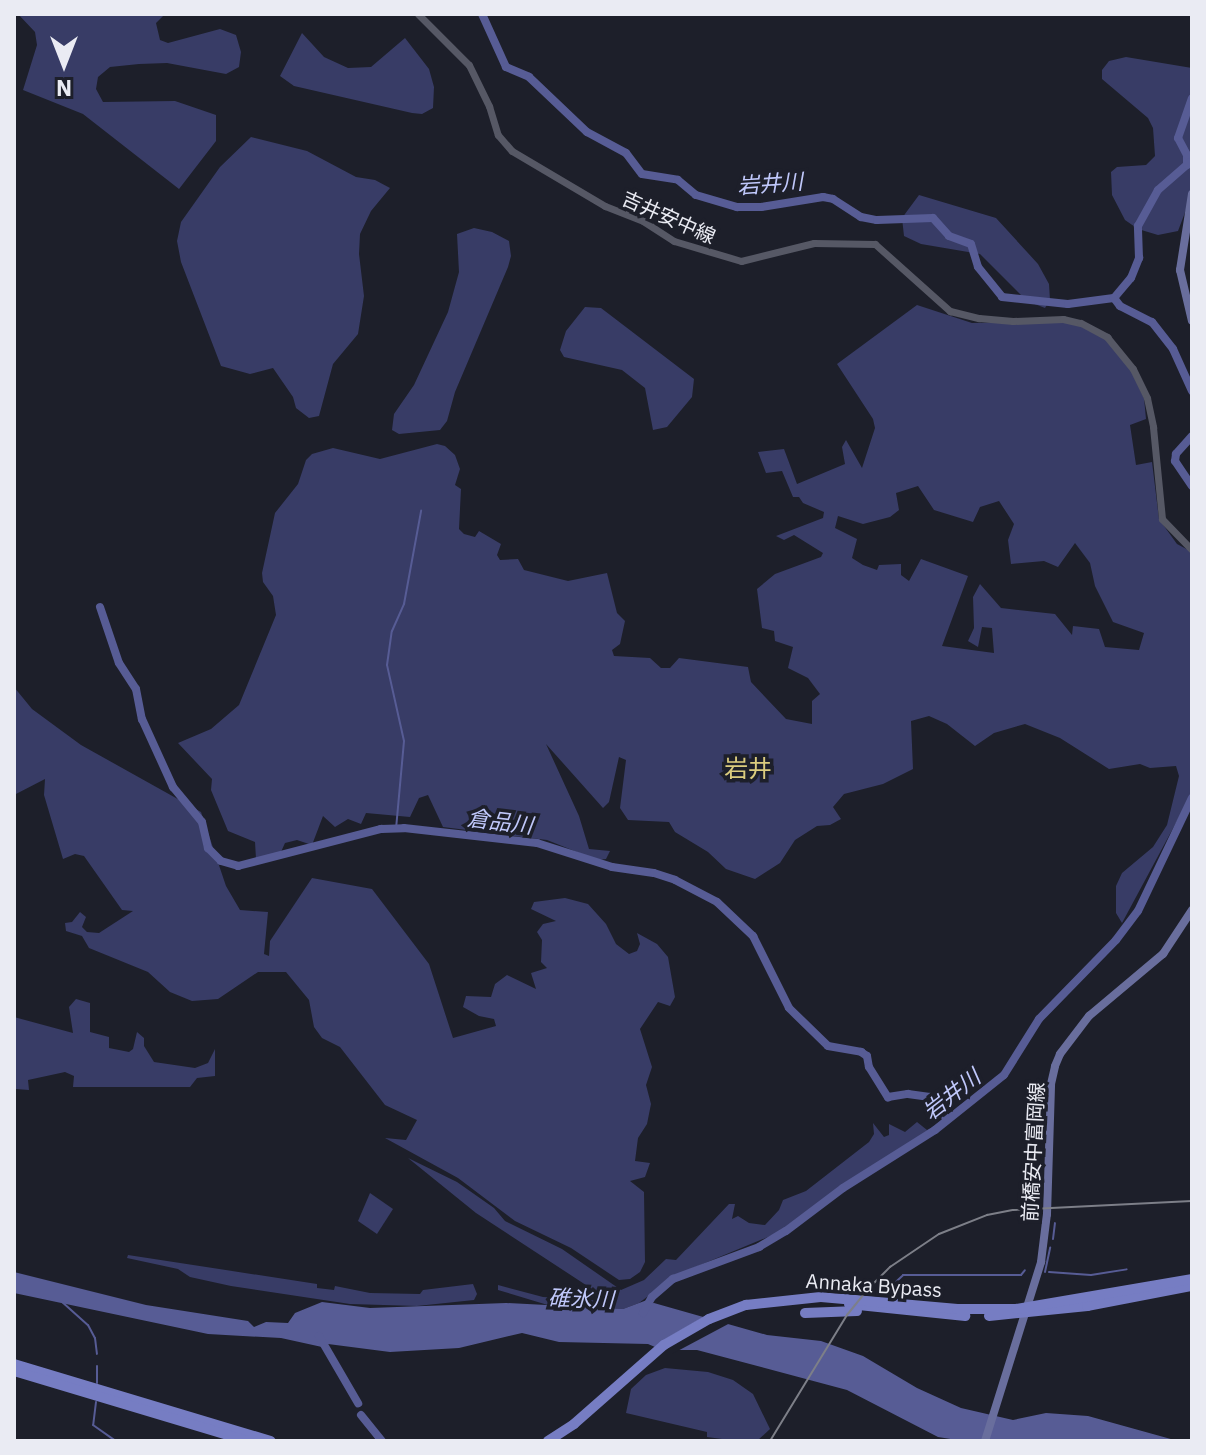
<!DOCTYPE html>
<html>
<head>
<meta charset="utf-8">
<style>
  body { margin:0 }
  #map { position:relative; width:1206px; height:1455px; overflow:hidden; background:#1d1f2a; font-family:"IBM Plex Sans","Noto Sans JP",sans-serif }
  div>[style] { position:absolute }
  .green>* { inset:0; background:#383c66 }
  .water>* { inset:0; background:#575c95 }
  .pier>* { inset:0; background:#1d1f2a }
  .stream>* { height:2px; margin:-1px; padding:0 1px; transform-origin:1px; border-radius:1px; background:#575c95 }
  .river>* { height:8px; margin:-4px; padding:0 4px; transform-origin:4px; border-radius:4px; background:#575c95 }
  .secondary>* { height:7px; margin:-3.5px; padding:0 3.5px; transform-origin:3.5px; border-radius:3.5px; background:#565865 }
  .primary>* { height:8px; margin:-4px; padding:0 4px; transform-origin:4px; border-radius:4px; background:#696e9d }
  .highway>* { height:10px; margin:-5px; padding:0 5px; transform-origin:5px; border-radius:5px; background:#767dc3 }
  .rail>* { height:2px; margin:-1px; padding:0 1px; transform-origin:1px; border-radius:1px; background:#7d7f88 }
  span { translate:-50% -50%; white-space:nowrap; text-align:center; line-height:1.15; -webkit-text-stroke:7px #1d1f2a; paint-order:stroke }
  .street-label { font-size:20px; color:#eaebf3 }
  .water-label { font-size:22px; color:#c0c8fb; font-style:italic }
  .quarter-label { font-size:24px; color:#dbcc7e }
  .frame { position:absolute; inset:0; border:16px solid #eaebf3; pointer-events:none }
  .north { position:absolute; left:24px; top:24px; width:80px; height:80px; -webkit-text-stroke:6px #1d1f2a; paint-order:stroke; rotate:180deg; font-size:22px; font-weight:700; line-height:32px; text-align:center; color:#eaebf3 }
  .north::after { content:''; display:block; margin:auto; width:28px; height:36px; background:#eaebf3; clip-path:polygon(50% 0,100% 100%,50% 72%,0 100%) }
</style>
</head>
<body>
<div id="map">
  <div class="green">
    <div style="clip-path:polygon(18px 14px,165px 14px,156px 23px,160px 40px,168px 43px,220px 29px,236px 35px,241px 52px,239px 67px,226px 74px,167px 63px,139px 64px,110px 67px,98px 77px,96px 89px,103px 102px,175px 101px,216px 115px,216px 141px,179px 189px,83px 114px,23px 90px,37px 45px,35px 32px)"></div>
    <div style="clip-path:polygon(302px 33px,324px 57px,348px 68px,371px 67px,405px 38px,429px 69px,434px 87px,433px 108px,422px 114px,412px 113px,294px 86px,280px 76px)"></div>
    <div style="clip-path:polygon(1126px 57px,1192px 68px,1192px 194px,1178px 231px,1158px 235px,1138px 229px,1125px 220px,1112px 195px,1111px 172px,1117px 167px,1146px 165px,1155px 156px,1153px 128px,1148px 118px,1102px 79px,1102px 70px,1109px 61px)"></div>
    <div style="clip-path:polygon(251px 137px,307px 151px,356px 177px,375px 180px,390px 188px,371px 211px,360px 234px,359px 254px,364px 296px,358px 334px,333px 364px,319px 416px,309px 418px,296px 408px,293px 397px,273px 368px,250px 374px,221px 366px,181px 262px,177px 241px,181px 222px,220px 167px)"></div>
    <div style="clip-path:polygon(919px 195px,996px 218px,1038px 264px,1049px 284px,1050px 300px,1045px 308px,1027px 301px,980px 254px,921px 244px,904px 236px,902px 218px)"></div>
    <div style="clip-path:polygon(474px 228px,492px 232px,509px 241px,511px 256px,508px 267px,455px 392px,447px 421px,440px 430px,399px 434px,392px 430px,394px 414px,414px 385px,448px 312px,459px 272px,457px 234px)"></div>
    <div style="clip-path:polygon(evenodd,917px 305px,972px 323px,1062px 321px,1080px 326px,1105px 339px,1130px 369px,1144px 398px,1146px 419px,1130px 425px,1136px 465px,1152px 462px,1159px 519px,1177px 544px,1192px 552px,1192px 793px,1122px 923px,1116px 913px,1116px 886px,1122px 873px,1153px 847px,1167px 825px,1179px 776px,1176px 766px,1150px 768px,1140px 764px,1109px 769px,1060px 738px,1025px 724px,994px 733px,975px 746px,947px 724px,929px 716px,911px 721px,913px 769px,883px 784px,844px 794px,833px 807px,841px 819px,830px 825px,817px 826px,795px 840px,780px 863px,755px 879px,726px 869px,708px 852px,675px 832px,669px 822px,628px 820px,620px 808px,626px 760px,619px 757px,609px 802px,603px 808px,546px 744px,579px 816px,589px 849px,610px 851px,606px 859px,597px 860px,547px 840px,443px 827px,428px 795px,419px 798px,410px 817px,366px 813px,361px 824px,348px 819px,335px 827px,323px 816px,312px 845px,297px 840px,285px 843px,280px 854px,256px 859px,255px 842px,228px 831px,211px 790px,212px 779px,178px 743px,211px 729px,239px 705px,276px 615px,273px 596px,263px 582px,262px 573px,275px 513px,298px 484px,306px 460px,312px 454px,333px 448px,380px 459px,437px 444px,445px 446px,455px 455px,460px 469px,455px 485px,461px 489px,459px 529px,464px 534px,475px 537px,479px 531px,501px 544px,497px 555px,500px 560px,518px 559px,524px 570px,568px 581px,607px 573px,617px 613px,625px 621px,620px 644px,612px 650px,614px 656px,650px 658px,661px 668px,670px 668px,679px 658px,748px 667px,751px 682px,786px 719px,812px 724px,812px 701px,820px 694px,808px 678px,788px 668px,793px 647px,775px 641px,774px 631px,762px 628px,757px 589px,775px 574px,821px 557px,823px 553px,794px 535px,784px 540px,776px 536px,823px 518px,824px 512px,803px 503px,799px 497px,793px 497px,782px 471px,766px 473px,758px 452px,784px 449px,797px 484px,845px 464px,842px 447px,846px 440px,862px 468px,875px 428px,873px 419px,837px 364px,917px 305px,918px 486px,934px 510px,973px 522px,980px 507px,999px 501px,1014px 524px,1008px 540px,1011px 564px,1044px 561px,1058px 567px,1075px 543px,1090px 563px,1095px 586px,1113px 622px,1144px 633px,1139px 650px,1105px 647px,1099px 629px,1073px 626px,1072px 635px,1055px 614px,1001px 608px,980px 584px,973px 597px,974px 628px,968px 641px,978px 647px,982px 627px,992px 628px,994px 653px,942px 646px,968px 576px,921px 559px,909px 581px,901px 575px,901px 564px,879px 565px,877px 570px,863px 565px,852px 558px,857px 539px,835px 528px,838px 516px,863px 524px,890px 517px,899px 510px,896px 493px,918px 486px)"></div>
    <div style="clip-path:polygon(585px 307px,601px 308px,694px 379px,692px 397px,667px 427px,653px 430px,645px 388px,622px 370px,564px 357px,560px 350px,566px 331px)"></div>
    <div style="clip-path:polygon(14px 687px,32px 709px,81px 745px,201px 812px,226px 886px,240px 910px,268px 912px,264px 954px,269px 956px,270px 941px,312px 878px,372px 889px,429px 964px,453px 1038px,496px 1026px,494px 1019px,479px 1016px,463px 1007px,466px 996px,491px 997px,495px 984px,507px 975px,536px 989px,531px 973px,547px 968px,541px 962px,542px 940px,537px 932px,543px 924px,556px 921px,531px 909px,534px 902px,565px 898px,588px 904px,606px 924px,616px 944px,629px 954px,637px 951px,640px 944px,637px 933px,657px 944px,668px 957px,675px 997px,670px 1006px,658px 1002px,640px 1029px,652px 1067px,646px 1085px,651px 1104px,647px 1124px,638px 1138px,635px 1161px,650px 1163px,645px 1177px,630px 1181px,644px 1192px,645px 1262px,640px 1272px,630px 1279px,619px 1280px,571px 1248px,515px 1221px,458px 1178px,385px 1138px,406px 1140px,417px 1120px,385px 1105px,340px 1047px,322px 1038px,314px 1027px,309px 1000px,286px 972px,258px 972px,218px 999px,192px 1001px,170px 992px,148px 972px,89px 948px,82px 936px,66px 931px,65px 923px,72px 922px,80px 912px,86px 917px,82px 927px,87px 932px,99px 933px,133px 911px,122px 910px,84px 856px,75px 854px,63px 859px,44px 795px,45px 779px,14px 795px)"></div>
    <div style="clip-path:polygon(76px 999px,90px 1003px,90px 1032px,109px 1037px,109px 1048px,129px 1052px,133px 1049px,137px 1032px,144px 1038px,144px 1046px,154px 1062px,195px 1068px,208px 1063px,215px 1049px,215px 1076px,197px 1078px,190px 1087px,73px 1087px,74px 1076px,65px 1072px,28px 1080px,29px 1090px,16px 1089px,14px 1017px,73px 1033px,69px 1007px)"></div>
    <div style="clip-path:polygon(917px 1122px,927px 1130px,935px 1126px,775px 1234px,676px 1275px,639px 1303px,623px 1309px,551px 1306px,498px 1290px,498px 1285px,543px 1297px,603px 1301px,592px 1289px,476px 1213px,408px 1158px,457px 1182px,494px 1208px,505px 1221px,562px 1249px,621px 1290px,644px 1280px,666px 1259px,676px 1260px,729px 1204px,735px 1204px,732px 1219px,738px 1216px,749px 1223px,765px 1225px,779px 1210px,783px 1200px,806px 1191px,869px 1142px,874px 1134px,873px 1123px,884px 1137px,889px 1135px,889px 1124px,905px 1132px)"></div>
    <div style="clip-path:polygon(370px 1193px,393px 1209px,377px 1234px,358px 1221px)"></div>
    <div style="clip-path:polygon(128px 1255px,317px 1284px,317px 1288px,334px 1290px,335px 1286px,370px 1293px,420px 1294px,423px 1290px,473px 1284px,477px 1294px,474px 1300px,417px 1306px,350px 1304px,231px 1286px,190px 1277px,178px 1269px,127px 1258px)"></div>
    <div style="clip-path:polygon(665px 1368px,708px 1372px,733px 1380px,753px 1394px,770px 1429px,757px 1441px,737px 1441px,707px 1437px,707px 1432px,626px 1413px,631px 1389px,646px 1375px)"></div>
  </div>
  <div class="water">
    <div style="clip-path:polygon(14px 1272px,146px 1305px,248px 1321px,254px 1327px,266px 1322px,288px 1323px,295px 1313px,322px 1302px,370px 1308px,506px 1303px,623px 1309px,647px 1300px,646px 1304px,654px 1303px,767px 1335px,821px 1341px,863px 1356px,917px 1388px,961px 1408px,1013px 1420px,1046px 1413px,1088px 1416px,1178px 1441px,963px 1441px,938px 1437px,847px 1390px,697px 1350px,662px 1350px,648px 1344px,559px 1342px,522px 1333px,459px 1348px,390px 1352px,328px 1344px,322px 1347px,281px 1338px,208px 1334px,14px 1293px)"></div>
  </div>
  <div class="pier">
    <div style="clip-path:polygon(707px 1315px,732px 1322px,672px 1354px,660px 1354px,664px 1340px)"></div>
  </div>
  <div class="stream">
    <div style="left:396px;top:829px;width:88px;rotate:-84.8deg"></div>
    <div style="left:404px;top:741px;width:78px;rotate:-102.6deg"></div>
    <div style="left:387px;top:665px;width:34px;rotate:-82deg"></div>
    <div style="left:392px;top:631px;width:30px;rotate:-66deg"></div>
    <div style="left:404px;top:604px;width:95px;rotate:-79.6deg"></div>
    <div style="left:1053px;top:1239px;width:16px;rotate:-83deg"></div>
    <div style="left:1045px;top:1272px;width:25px;rotate:-78deg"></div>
    <div style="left:1049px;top:1272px;width:42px;rotate:4.1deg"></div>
    <div style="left:1091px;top:1275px;width:36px;rotate:-9deg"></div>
    <div style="left:885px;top:1292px;width:25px;rotate:-43deg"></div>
    <div style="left:903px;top:1275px;width:118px"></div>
    <div style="left:1021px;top:1275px;width:6px;rotate:-51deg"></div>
    <div style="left:61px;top:1301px;width:36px;rotate:42deg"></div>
    <div style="left:88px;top:1325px;width:15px;rotate:62deg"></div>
    <div style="left:95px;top:1338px;width:16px;rotate:83deg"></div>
    <div style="left:97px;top:1366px;width:17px;rotate:90deg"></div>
    <div style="left:96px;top:1402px;width:23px;rotate:97deg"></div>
    <div style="left:93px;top:1425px;width:28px;rotate:35deg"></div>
  </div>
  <div class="river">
    <div style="left:482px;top:14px;width:58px;rotate:65.6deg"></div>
    <div style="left:506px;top:67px;width:25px;rotate:23deg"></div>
    <div style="left:529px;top:77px;width:80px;rotate:43.5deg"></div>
    <div style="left:587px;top:132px;width:44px;rotate:28.3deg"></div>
    <div style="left:626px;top:153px;width:26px;rotate:53deg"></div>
    <div style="left:642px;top:174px;width:36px;rotate:9deg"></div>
    <div style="left:678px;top:180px;width:23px;rotate:40deg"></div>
    <div style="left:696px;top:195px;width:43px;rotate:16.3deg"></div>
    <div style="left:737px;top:207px;width:24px"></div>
    <div style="left:761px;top:207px;width:63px;rotate:-9.2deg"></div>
    <div style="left:823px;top:197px;width:10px;rotate:11deg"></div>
    <div style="left:833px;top:199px;width:33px;rotate:33deg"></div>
    <div style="left:861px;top:217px;width:16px;rotate:11deg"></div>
    <div style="left:877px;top:220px;width:56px;rotate:-2deg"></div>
    <div style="left:933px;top:218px;width:24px;rotate:48deg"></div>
    <div style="left:949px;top:236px;width:23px;rotate:20deg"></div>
    <div style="left:971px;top:244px;width:24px;rotate:73deg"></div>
    <div style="left:978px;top:267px;width:38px;rotate:51deg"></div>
    <div style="left:1002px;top:297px;width:66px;rotate:6.1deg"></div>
    <div style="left:1068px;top:304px;width:46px;rotate:-7.4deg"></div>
    <div style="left:1114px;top:298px;width:26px;rotate:-50deg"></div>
    <div style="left:1131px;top:278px;width:22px;rotate:-68deg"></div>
    <div style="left:1139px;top:258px;width:32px;rotate:-92deg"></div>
    <div style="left:1138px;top:226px;width:41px;rotate:-60.9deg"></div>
    <div style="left:1158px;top:190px;width:38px;rotate:-41deg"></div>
    <div style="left:1187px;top:165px;width:10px;rotate:-90deg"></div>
    <div style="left:1187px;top:155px;width:19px;rotate:-118deg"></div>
    <div style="left:1178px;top:138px;width:42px;rotate:-70.7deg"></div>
    <div style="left:1114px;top:298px;width:10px;rotate:53deg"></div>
    <div style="left:1120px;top:306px;width:36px;rotate:27deg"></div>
    <div style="left:1152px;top:322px;width:34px;rotate:52deg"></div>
    <div style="left:1173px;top:349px;width:46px;rotate:65.7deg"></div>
    <div style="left:1192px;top:436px;width:24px;rotate:132deg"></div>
    <div style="left:1176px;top:454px;width:7px;rotate:98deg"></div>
    <div style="left:1175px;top:461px;width:30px;rotate:56deg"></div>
    <div style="left:100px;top:607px;width:59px;rotate:71.3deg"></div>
    <div style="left:119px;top:663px;width:31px;rotate:57deg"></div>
    <div style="left:136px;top:689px;width:31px;rotate:79deg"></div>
    <div style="left:142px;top:719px;width:75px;rotate:65.5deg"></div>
    <div style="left:173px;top:787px;width:45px;rotate:50.4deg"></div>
    <div style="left:202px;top:822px;width:27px;rotate:77deg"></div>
    <div style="left:208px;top:848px;width:18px;rotate:45deg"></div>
    <div style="left:221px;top:861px;width:18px;rotate:16deg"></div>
    <div style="left:238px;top:866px;width:148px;rotate:-14.5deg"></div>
    <div style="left:381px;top:829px;width:23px;rotate:-2deg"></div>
    <div style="left:404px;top:828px;width:134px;rotate:6.4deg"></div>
    <div style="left:537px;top:843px;width:79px;rotate:17.7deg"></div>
    <div style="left:612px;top:867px;width:42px;rotate:8.1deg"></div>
    <div style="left:654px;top:873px;width:22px;rotate:18deg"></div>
    <div style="left:675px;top:880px;width:47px;rotate:27.6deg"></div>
    <div style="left:717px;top:902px;width:50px;rotate:43.4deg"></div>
    <div style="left:753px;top:936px;width:80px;rotate:63.4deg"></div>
    <div style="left:789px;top:1008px;width:54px;rotate:44.3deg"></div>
    <div style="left:828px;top:1046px;width:34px;rotate:10deg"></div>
    <div style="left:861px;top:1052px;width:7px;rotate:34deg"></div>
    <div style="left:867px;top:1056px;width:11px;rotate:80deg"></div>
    <div style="left:869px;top:1067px;width:36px;rotate:58deg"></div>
    <div style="left:888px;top:1097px;width:20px;rotate:-9deg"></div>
    <div style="left:908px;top:1094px;width:22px;rotate:8deg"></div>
    <div style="left:930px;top:1097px;width:13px;rotate:39deg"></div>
    <div style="left:940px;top:1105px;width:15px;rotate:67deg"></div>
    <div style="left:643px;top:1313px;width:18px;rotate:-61deg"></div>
    <div style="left:652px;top:1297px;width:28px;rotate:-41deg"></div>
    <div style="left:673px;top:1279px;width:92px;rotate:-20.4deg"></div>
    <div style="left:759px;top:1247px;width:31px;rotate:-31deg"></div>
    <div style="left:786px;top:1231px;width:71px;rotate:-37deg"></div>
    <div style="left:843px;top:1188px;width:109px;rotate:-32.2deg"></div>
    <div style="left:935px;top:1130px;width:88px;rotate:-38.6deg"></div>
    <div style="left:1004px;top:1075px;width:66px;rotate:-58deg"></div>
    <div style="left:1039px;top:1019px;width:110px;rotate:-45.7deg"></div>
    <div style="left:1116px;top:940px;width:36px;rotate:-53deg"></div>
    <div style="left:1138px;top:911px;width:125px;rotate:-64.5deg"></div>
    <div style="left:319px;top:1336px;width:78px;rotate:59.8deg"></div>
    <div style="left:361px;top:1415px;width:33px;rotate:51deg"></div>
  </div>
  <div class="secondary">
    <div style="left:418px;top:14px;width:72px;rotate:45deg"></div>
    <div style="left:469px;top:65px;width:46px;rotate:64deg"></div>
    <div style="left:489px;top:106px;width:30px;rotate:73deg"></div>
    <div style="left:498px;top:135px;width:21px;rotate:49deg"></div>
    <div style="left:512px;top:151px;width:108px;rotate:30.6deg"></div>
    <div style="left:605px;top:206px;width:41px;rotate:21.5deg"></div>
    <div style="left:643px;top:221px;width:37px;rotate:33deg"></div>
    <div style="left:674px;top:241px;width:70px;rotate:16.6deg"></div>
    <div style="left:741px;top:261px;width:75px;rotate:-13.9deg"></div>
    <div style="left:814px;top:243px;width:61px;rotate:0.9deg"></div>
    <div style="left:875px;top:244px;width:101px;rotate:41.8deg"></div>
    <div style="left:950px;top:311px;width:30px;rotate:14deg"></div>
    <div style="left:979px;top:318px;width:34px;rotate:5deg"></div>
    <div style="left:1013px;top:321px;width:50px;rotate:-2.3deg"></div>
    <div style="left:1063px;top:319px;width:18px;rotate:13deg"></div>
    <div style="left:1081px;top:323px;width:30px;rotate:28deg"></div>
    <div style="left:1107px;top:337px;width:41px;rotate:50.9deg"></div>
    <div style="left:1133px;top:369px;width:32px;rotate:64deg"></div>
    <div style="left:1147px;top:398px;width:30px;rotate:78deg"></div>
    <div style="left:1153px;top:427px;width:92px;rotate:84.4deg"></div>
    <div style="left:1162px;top:519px;width:43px;rotate:45.9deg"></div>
  </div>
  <div class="primary">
    <div style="left:1192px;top:194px;width:77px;rotate:99deg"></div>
    <div style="left:1180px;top:270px;width:52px;rotate:76.8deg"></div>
    <div style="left:985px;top:1441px;width:188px;rotate:-72.6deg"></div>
    <div style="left:1041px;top:1262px;width:48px;rotate:-82.9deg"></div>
    <div style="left:1047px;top:1214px;width:130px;rotate:-88.2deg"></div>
    <div style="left:1051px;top:1084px;width:18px;rotate:-77deg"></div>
    <div style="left:1055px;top:1066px;width:13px;rotate:-67deg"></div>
    <div style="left:1060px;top:1054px;width:48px;rotate:-52.7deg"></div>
    <div style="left:1089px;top:1016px;width:97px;rotate:-40deg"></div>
    <div style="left:1163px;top:954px;width:53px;rotate:-56.6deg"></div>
  </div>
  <div class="highway">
    <div style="left:849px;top:1304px;width:117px;rotate:5.9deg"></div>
    <div style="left:805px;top:1313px;width:52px;rotate:-2.2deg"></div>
    <div style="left:989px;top:1316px;width:99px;rotate:-5.8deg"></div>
    <div style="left:1087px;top:1306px;width:107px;rotate:-10.8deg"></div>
    <div style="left:14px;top:1364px;width:268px;rotate:16.7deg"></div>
    <div style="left:14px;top:1371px;width:243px;rotate:16.7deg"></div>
    <div style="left:548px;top:1441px;width:31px;rotate:-33deg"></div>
    <div style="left:574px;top:1424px;width:120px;rotate:-41.3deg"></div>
    <div style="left:664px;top:1345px;width:52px;rotate:-30deg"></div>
    <div style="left:709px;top:1319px;width:40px;rotate:-21deg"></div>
    <div style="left:746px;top:1305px;width:75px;rotate:-6.1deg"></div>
    <div style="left:821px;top:1297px;width:137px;rotate:5deg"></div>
    <div style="left:957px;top:1309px;width:59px"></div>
    <div style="left:1016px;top:1309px;width:179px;rotate:-9.7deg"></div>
  </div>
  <div class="rail">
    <div style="left:770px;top:1441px;width:148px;rotate:-58.6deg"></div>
    <div style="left:847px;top:1315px;width:32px;rotate:-51deg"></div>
    <div style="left:867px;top:1290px;width:33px;rotate:-45deg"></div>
    <div style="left:890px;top:1267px;width:59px;rotate:-34deg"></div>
    <div style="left:939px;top:1234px;width:52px;rotate:-21.6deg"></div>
    <div style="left:987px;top:1215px;width:26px;rotate:-11deg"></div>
    <div style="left:1013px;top:1210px;width:179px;rotate:-2.9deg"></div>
  </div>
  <div class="street-label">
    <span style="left:669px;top:217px;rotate:24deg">吉井安中線</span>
    <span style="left:1033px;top:1152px;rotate:-87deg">前橋安中富岡線</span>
    <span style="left:874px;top:1285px;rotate:4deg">Annaka Bypass</span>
  </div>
  <div class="water-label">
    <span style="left:770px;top:183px;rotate:-4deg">岩井川</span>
    <span style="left:500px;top:821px;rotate:7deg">倉品川</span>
    <span style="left:951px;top:1094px;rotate:-38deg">岩井川</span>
    <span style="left:581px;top:1298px;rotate:2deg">碓氷川</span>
  </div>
  <div class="quarter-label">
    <span style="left:748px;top:769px">岩井</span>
  </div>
  <div class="frame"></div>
  <div class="north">N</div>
</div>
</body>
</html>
